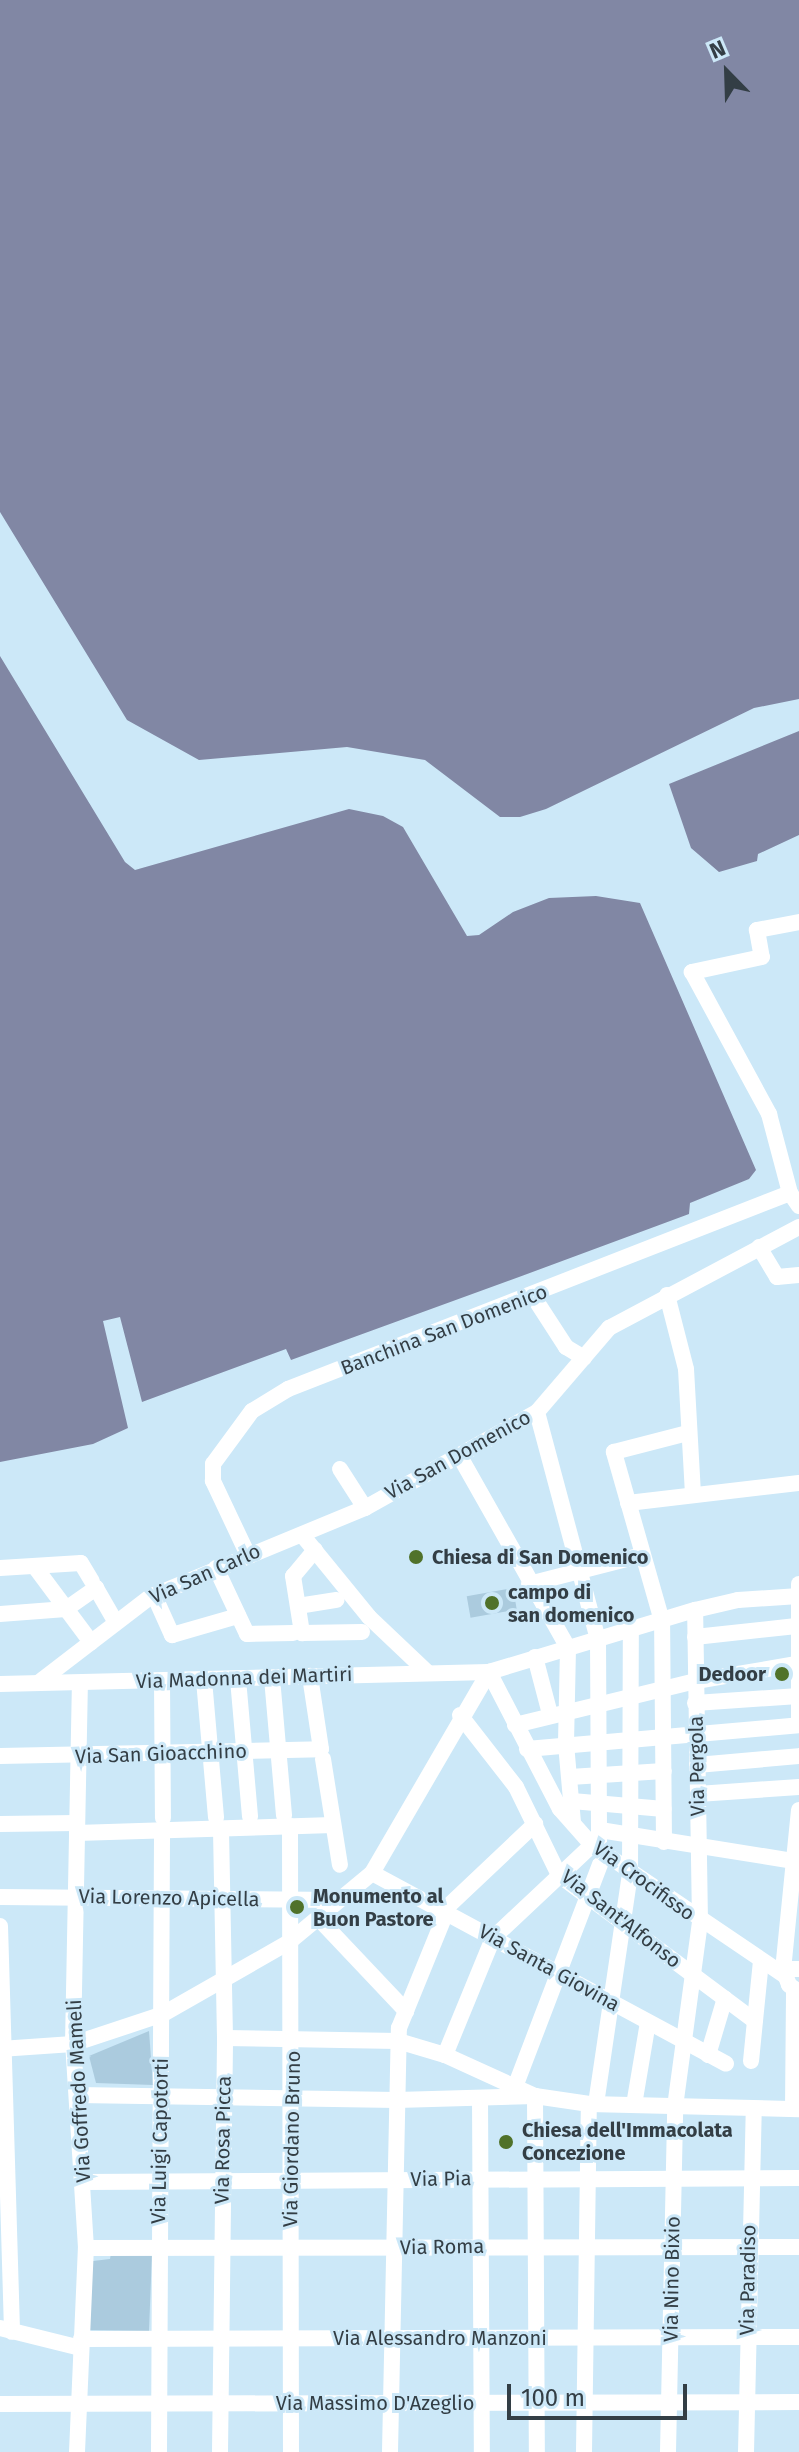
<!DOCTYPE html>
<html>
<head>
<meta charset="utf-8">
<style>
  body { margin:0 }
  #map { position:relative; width:799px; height:2452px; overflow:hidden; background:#cce8f8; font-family:"Fira Sans",sans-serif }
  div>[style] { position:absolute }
  .green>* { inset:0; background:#abcbde; transform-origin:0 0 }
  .water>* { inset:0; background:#8187a4 }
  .minor>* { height:16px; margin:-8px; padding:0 8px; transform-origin:8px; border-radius:8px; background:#fff }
  .dots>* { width:22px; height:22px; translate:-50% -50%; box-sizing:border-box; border:4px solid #cce8f8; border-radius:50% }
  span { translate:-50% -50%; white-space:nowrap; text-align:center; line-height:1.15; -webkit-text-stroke:6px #cce8f8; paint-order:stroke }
  .street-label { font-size:20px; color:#333e45 }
  .poi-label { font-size:20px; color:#333e45; font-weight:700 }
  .left { translate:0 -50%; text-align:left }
  .right { translate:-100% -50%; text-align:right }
  .north { position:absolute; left:687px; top:32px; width:80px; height:80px; -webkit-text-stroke:6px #cce8f8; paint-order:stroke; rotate:337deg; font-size:22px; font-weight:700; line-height:32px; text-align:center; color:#333e45 }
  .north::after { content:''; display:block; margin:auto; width:28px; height:36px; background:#333e45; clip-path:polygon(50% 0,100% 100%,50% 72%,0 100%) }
  .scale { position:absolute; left:507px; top:2384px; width:180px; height:36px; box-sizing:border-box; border:4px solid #333e45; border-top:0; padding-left:10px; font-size:24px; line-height:28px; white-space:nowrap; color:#333e45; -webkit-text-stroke:6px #cce8f8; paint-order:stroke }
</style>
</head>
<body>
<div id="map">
  <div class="green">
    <div style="left:513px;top:1588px;width:22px;height:47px;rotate:80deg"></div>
    <div style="clip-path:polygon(149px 2031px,153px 2085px,96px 2083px,89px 2056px)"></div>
    <div style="clip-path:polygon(111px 2253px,152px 2253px,149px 2331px,88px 2330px,93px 2261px,110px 2259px)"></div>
  </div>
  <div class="water">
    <div style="clip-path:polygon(0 0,799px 0,799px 699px,754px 708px,546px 809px,520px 817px,500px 817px,425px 760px,347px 747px,199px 760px,127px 720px,0 512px)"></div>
    <div style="clip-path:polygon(0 656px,125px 862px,135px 870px,349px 809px,383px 816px,403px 827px,467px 936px,479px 935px,513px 912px,549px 898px,596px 896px,640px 903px,756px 1170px,749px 1179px,690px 1203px,689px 1214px,519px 1277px,291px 1360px,286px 1349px,142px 1402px,120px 1317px,103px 1321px,128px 1428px,93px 1444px,0 1462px)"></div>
    <div style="clip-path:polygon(799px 731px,799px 835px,758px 854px,757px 861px,719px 872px,691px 848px,669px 784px)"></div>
  </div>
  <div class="minor">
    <div style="left:799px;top:922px;width:43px;rotate:169.2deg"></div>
    <div style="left:757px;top:930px;width:27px;rotate:80deg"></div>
    <div style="left:762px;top:957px;width:72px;rotate:167.9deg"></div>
    <div style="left:692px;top:972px;width:162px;rotate:61.5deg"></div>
    <div style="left:769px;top:1114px;width:82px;rotate:75.1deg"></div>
    <div style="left:790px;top:1193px;width:16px;rotate:55deg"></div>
    <div style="left:759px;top:1247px;width:35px;rotate:59deg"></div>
    <div style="left:777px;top:1277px;width:22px;rotate:-5deg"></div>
    <div style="left:667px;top:1295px;width:76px;rotate:75.6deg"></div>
    <div style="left:686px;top:1369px;width:126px;rotate:86.8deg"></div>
    <div style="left:533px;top:1296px;width:61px;rotate:57.1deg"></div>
    <div style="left:566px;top:1347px;width:21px;rotate:31deg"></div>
    <div style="left:537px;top:1412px;width:235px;rotate:75deg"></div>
    <div style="left:598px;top:1639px;width:212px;rotate:89.7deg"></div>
    <div style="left:459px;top:1455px;width:222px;rotate:60.5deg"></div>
    <div style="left:568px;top:1648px;width:96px;rotate:91.2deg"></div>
    <div style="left:566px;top:1744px;width:79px;rotate:84.9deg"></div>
    <div style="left:340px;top:1469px;width:46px;rotate:57.3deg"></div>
    <div style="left:628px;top:1503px;width:172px;rotate:-6.7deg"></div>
    <div style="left:303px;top:1536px;width:104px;rotate:50.8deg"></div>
    <div style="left:369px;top:1617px;width:80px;rotate:43.5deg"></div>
    <div style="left:315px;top:1550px;width:34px;rotate:130deg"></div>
    <div style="left:293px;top:1576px;width:58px;rotate:81deg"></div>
    <div style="left:302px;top:1633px;width:60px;rotate:-1deg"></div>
    <div style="left:247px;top:1553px;width:80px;rotate:-115.3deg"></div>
    <div style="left:213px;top:1481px;width:17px;rotate:-90deg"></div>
    <div style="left:213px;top:1464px;width:66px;rotate:-53.7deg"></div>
    <div style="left:252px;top:1411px;width:42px;rotate:-31.4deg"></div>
    <div style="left:288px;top:1389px;width:539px;rotate:-21.33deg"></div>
    <div style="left:35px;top:1567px;width:94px;rotate:53.3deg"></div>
    <div style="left:0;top:1568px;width:81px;rotate:-3.5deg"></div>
    <div style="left:81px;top:1563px;width:21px;rotate:59deg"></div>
    <div style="left:216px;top:1568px;width:73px;rotate:64.8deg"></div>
    <div style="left:247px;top:1634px;width:46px;rotate:-1.2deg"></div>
    <div style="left:529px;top:1584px;width:117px;rotate:-14.4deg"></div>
    <div style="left:799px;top:1584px;width:137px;rotate:90deg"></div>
    <div style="left:154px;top:1595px;width:44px;rotate:65.8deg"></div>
    <div style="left:172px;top:1635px;width:69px;rotate:-16.1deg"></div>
    <div style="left:298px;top:1606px;width:39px;rotate:-9deg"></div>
    <div style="left:0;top:1614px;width:66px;rotate:-4.3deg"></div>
    <div style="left:66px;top:1609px;width:37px;rotate:-35deg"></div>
    <div style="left:96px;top:1588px;width:38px;rotate:60deg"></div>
    <div style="left:695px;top:1637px;width:102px;rotate:-6.2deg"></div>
    <div style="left:535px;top:1657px;width:59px;rotate:75.3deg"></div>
    <div style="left:489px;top:1672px;width:154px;rotate:62.6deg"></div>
    <div style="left:560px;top:1809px;width:48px;rotate:48.4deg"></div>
    <div style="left:592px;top:1845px;width:232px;rotate:34.1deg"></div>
    <div style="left:272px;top:1678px;width:138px;rotate:85deg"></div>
    <div style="left:238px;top:1679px;width:138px;rotate:85deg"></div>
    <div style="left:204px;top:1680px;width:138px;rotate:85deg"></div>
    <div style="left:162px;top:1681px;width:137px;rotate:89.6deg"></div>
    <div style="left:38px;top:1683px;width:141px;rotate:-37.5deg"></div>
    <div style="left:150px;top:1597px;width:233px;rotate:-22.5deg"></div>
    <div style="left:365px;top:1508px;width:197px;rotate:-29.2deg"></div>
    <div style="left:537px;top:1412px;width:111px;rotate:-49.4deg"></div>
    <div style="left:609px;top:1328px;width:215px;rotate:-28deg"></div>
    <div style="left:0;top:1684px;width:489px;rotate:-1.4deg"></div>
    <div style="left:489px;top:1672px;width:215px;rotate:-16.8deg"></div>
    <div style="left:695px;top:1610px;width:44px;rotate:-13.1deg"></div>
    <div style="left:738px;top:1600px;width:61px;rotate:-3.8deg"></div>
    <div style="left:695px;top:1703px;width:104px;rotate:-3.9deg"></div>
    <div style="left:460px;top:1715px;width:91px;rotate:52.1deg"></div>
    <div style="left:516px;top:1787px;width:98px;rotate:64deg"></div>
    <div style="left:559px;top:1875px;width:244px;rotate:36.7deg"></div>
    <div style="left:515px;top:1725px;width:186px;rotate:-13.7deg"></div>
    <div style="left:696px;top:1681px;width:102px;rotate:-9.6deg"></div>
    <div style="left:527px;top:1749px;width:273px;rotate:-5deg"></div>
    <div style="left:0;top:1756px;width:321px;rotate:-1.2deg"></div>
    <div style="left:321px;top:1749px;width:74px;rotate:-98.6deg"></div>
    <div style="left:323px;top:1759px;width:107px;rotate:80.9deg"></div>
    <div style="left:697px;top:1765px;width:102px;rotate:-5deg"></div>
    <div style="left:570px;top:1777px;width:94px;rotate:-3.7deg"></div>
    <div style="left:698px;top:1794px;width:101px;rotate:-4deg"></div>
    <div style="left:572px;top:1801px;width:92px;rotate:5deg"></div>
    <div style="left:799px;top:1810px;width:160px;rotate:95.7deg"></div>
    <div style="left:783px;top:1969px;width:17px;rotate:69deg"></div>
    <div style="left:789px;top:1985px;width:12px;rotate:35deg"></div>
    <div style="left:0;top:1824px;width:77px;rotate:-0.7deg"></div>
    <div style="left:290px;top:1826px;width:626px;rotate:89.91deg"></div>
    <div style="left:600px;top:1830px;width:195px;rotate:9.1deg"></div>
    <div style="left:77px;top:1833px;width:256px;rotate:-1.8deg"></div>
    <div style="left:664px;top:1842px;width:221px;rotate:-90.5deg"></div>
    <div style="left:662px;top:1621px;width:176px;rotate:-105.9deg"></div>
    <div style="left:614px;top:1452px;width:76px;rotate:-14.4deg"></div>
    <div style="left:372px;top:1873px;width:402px;rotate:28.3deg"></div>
    <div style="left:0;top:1897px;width:338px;rotate:0.5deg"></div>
    <div style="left:443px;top:1911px;width:127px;rotate:-43.4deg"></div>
    <div style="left:319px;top:1919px;width:127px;rotate:46.6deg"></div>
    <div style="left:0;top:1926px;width:406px;rotate:88.3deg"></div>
    <div style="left:783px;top:1969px;width:16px"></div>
    <div style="left:225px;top:2038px;width:173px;rotate:1deg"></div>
    <div style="left:398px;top:2041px;width:49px;rotate:16.6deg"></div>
    <div style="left:445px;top:2055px;width:99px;rotate:24.5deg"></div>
    <div style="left:535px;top:2096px;width:356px;rotate:89.7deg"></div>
    <div style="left:0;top:2049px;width:73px;rotate:-3.9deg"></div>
    <div style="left:73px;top:2044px;width:95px;rotate:-18.4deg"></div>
    <div style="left:163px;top:2014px;width:145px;rotate:-29.7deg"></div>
    <div style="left:289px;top:1942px;width:108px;rotate:-39.7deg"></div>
    <div style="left:372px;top:1873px;width:233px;rotate:-59.8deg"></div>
    <div style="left:445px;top:2055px;width:126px;rotate:-67.7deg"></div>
    <div style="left:493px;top:1938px;width:136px;rotate:-43.2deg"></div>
    <div style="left:708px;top:2055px;width:59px;rotate:-73.4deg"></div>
    <div style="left:751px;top:2061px;width:100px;rotate:-84.3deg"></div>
    <div style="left:515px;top:2087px;width:249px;rotate:-69.1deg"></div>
    <div style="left:77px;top:2095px;width:320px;rotate:0.9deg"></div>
    <div style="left:397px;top:2100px;width:138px;rotate:-1.7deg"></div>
    <div style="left:535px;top:2096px;width:55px;rotate:8.4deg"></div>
    <div style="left:589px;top:2104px;width:210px;rotate:1.4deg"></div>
    <div style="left:480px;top:2098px;width:354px;rotate:89.7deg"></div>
    <div style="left:596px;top:2104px;width:232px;rotate:-81.6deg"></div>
    <div style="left:630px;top:1875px;width:246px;rotate:-89.8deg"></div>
    <div style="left:634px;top:2105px;width:84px;rotate:-80.4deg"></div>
    <div style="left:793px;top:2109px;width:119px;rotate:-89.5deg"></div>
    <div style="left:83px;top:2182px;width:716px;rotate:-0.32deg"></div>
    <div style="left:86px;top:2248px;width:713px;rotate:-0.08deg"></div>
    <div style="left:0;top:2328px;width:83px;rotate:13.9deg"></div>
    <div style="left:81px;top:2339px;width:718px;rotate:-0.16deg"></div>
    <div style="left:0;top:2404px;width:799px;rotate:-0.14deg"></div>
    <div style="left:77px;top:2452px;width:204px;rotate:-87.5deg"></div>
    <div style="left:86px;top:2248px;width:204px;rotate:-93.6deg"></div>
    <div style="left:73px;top:2044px;width:361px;rotate:-88.9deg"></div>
    <div style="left:159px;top:2452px;width:621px;rotate:-89.72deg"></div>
    <div style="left:220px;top:2452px;width:414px;rotate:-89.3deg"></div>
    <div style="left:225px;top:2038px;width:209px;rotate:-91.1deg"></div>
    <div style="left:390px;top:2452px;width:424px;rotate:-88.8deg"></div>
    <div style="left:399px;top:2028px;width:124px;rotate:-67.8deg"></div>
    <div style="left:584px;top:2452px;width:348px;rotate:-89.2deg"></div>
    <div style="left:668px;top:2452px;width:345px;rotate:-88.8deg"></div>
    <div style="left:675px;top:2107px;width:187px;rotate:-82.3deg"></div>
    <div style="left:700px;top:1922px;width:312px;rotate:-90.9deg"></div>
    <div style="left:746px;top:2452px;width:343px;rotate:-88.7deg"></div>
  </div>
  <div class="dots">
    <div style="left:416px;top:1557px;background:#50722a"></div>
    <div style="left:492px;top:1603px;background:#50722a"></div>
    <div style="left:782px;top:1674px;background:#50722a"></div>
    <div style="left:297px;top:1907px;background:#50722a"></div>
    <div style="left:506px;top:2142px;background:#50722a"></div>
  </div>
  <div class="street-label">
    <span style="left:444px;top:1330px;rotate:-21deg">Banchina San Domenico</span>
    <span style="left:458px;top:1455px;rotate:-29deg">Via San Domenico</span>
    <span style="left:205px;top:1574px;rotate:-24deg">Via San Carlo</span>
    <span style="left:244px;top:1678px;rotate:-2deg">Via Madonna dei Martiri</span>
    <span style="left:161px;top:1754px;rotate:-2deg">Via San Gioacchino</span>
    <span style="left:697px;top:1766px;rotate:-91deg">Via Pergola</span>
    <span style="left:644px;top:1881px;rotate:36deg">Via Crocifisso</span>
    <span style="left:169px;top:1898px;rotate:1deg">Via Lorenzo Apicella</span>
    <span style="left:621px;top:1919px;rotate:38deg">Via Sant'Alfonso</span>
    <span style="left:549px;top:1968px;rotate:29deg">Via Santa Giovina</span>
    <span style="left:79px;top:2091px;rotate:-93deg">Via Goffredo Mameli</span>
    <span style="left:292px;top:2139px;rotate:-89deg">Via Giordano Bruno</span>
    <span style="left:223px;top:2140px;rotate:-89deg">Via Rosa Picca</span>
    <span style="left:160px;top:2141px;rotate:-89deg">Via Luigi Capotorti</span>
    <span style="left:441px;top:2179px;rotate:-1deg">Via Pia</span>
    <span style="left:442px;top:2247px;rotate:-1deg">Via Roma</span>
    <span style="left:672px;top:2279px;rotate:-89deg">Via Nino Bixio</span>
    <span style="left:748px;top:2280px;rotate:-89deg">Via Paradiso</span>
    <span style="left:440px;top:2338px">Via Alessandro Manzoni</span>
    <span style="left:375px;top:2403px">Via Massimo D'Azeglio</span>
  </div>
  <div class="poi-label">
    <span class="left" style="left:432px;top:1557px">Chiesa di San Domenico</span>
    <span class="left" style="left:508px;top:1604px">campo di<br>san domenico</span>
    <span class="right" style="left:766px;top:1674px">Dedoor</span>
    <span class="left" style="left:313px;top:1908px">Monumento al<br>Buon Pastore</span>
    <span class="left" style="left:522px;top:2142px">Chiesa dell'Immacolata<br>Concezione</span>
  </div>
  <div class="north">N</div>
  <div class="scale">100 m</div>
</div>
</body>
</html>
